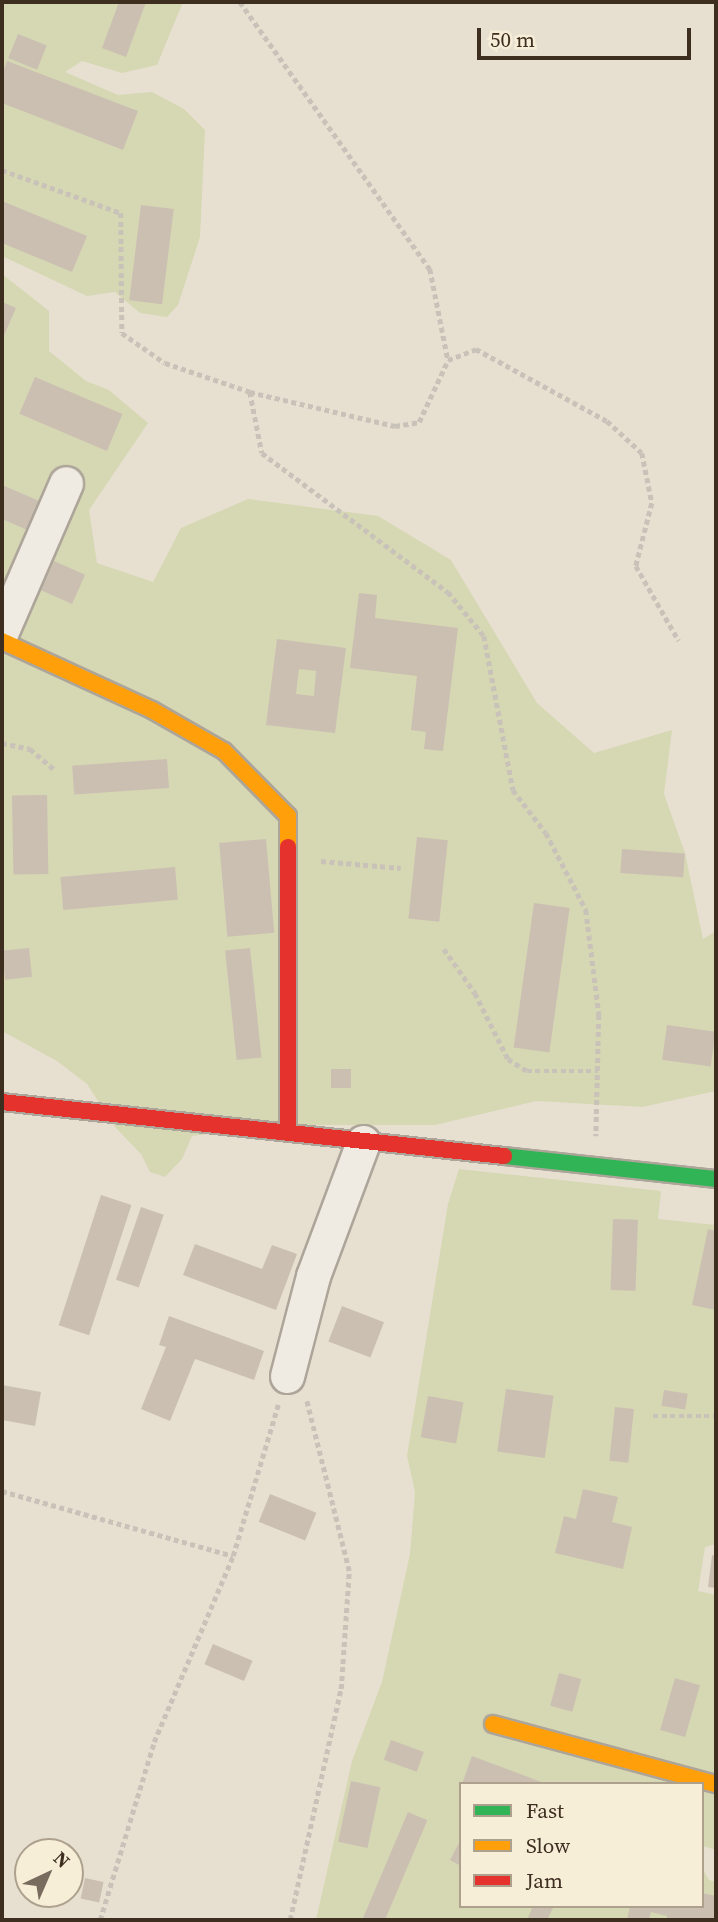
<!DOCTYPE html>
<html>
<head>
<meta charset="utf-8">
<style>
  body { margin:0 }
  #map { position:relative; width:718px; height:1922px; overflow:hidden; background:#e7e0d1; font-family:"Source Serif 4",serif }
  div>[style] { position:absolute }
  .green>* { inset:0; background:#d6d7b3 }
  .building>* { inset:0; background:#cbbfb2; transform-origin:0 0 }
  .path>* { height:4.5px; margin-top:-2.25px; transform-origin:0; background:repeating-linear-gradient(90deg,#c8c2b9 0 5px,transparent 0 8.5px) }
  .roads { filter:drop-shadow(2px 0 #ada599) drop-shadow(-2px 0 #ada599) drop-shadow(0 2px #ada599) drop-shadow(0 -2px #ada599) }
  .street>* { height:33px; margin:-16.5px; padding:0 16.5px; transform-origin:16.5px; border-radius:16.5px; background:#efebe3 }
  .fast>* { height:16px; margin:-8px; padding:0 8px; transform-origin:8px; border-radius:8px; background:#30b455 }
  .slow>* { height:16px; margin:-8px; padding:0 8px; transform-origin:8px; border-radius:8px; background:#ff9f0a }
  .jam>* { height:16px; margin:-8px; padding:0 8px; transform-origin:8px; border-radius:8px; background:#e5322d }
  span { translate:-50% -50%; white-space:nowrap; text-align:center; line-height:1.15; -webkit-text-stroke:5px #f7eed8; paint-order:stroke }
  .frame { position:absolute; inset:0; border:4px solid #3d2e20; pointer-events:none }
  .legend { position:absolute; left:459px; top:1782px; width:245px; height:126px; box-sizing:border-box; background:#f7eed8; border:2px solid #ada18e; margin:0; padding:9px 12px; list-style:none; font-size:21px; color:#3d2e20 }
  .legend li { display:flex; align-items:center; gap:14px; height:35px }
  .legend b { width:35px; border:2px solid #ada18e }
  .north { position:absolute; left:14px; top:1838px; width:70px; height:70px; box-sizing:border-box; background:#f7eed8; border:2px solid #ada18e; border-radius:50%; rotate:44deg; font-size:19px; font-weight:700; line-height:28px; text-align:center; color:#3d2e20 }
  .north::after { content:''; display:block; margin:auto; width:24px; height:32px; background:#786c5e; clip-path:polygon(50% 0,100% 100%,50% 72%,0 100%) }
  .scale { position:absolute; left:477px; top:28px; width:214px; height:32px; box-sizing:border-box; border:4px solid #3d2e20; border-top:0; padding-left:9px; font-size:21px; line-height:24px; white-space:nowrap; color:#3d2e20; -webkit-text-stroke:5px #f7eed8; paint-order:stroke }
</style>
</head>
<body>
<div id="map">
  <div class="green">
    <div style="clip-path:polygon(2px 2px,183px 2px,157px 65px,122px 73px,82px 61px,65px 72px,118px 95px,152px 92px,184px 109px,205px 130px,200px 237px,178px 305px,167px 317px,140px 313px,115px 292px,87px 296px,2px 256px)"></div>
    <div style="clip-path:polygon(2px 274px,49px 311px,49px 351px,86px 381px,109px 390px,148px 423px,89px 510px,97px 563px,153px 582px,181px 528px,248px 499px,378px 516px,451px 560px,537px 703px,594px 753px,672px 730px,664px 794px,685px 853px,703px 939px,716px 931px,716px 1091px,642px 1107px,536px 1101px,435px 1125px,275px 1125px,192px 1136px,182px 1159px,165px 1177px,150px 1172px,141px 1154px,115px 1127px,87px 1084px,57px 1061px,2px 1031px)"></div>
    <div style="clip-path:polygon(459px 1169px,661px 1191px,658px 1219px,716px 1225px,716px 1544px,705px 1547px,698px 1591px,716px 1595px,716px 1850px,703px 1846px,702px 1851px,702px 1784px,461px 1784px,461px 1906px,702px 1906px,702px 1868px,709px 1880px,716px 1882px,716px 1920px,316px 1920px,352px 1761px,382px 1682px,410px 1554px,415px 1492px,407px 1456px,448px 1204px)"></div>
  </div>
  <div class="building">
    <div style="clip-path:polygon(119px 2px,146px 2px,126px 57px,102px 48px)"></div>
    <div style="left:18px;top:34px;width:31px;height:26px;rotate:22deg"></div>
    <div style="clip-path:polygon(7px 61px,138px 111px,123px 150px,2px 103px,2px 75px)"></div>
    <div style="clip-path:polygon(2px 201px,87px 236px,72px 272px,2px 243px)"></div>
    <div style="left:141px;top:205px;width:33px;height:96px;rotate:7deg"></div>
    <div style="clip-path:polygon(2px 302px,16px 308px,2px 340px)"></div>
    <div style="left:35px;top:377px;width:95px;height:40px;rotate:23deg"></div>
    <div style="clip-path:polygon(2px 485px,44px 503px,32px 532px,2px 519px)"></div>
    <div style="left:54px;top:561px;width:34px;height:32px;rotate:24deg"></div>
    <div style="clip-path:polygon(359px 593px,377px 595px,375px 618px,458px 628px,443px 751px,424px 749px,426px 732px,411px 730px,417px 676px,350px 668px)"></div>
    <div style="clip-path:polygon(evenodd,277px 639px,346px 648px,335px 733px,266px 725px,277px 639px,299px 669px,316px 671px,314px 696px,296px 694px,299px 669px)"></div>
    <div style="left:167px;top:759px;width:29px;height:95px;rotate:86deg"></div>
    <div style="left:47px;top:795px;width:79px;height:35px;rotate:89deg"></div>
    <div style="left:417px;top:837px;width:31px;height:82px;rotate:6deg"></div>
    <div style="left:266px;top:839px;width:94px;height:47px;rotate:85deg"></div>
    <div style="left:622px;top:849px;width:63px;height:24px;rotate:4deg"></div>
    <div style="left:175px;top:867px;width:33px;height:115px;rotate:85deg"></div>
    <div style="left:534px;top:903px;width:36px;height:146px;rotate:8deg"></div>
    <div style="left:29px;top:948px;width:29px;height:27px;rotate:84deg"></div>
    <div style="left:250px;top:948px;width:110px;height:25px;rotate:84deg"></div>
    <div style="left:667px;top:1025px;width:49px;height:35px;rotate:8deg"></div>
    <div style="left:331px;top:1069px;width:20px;height:19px"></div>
    <div style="left:101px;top:1195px;width:32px;height:137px;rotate:18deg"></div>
    <div style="left:141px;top:1207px;width:24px;height:77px;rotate:19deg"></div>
    <div style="left:613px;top:1219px;width:25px;height:71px;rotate:2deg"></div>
    <div style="clip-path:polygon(708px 1229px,716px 1231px,716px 1310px,692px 1305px)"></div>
    <div style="clip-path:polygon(195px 1244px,262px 1269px,272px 1245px,297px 1254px,276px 1310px,183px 1275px)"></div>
    <div style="left:342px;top:1306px;width:45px;height:38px;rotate:21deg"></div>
    <div style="clip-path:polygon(169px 1316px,264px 1351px,254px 1380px,195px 1359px,170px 1421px,141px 1409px,166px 1347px,159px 1345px)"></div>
    <div style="clip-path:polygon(2px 1385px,41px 1392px,35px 1426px,2px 1420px)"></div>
    <div style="left:506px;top:1389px;width:48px;height:63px;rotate:8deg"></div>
    <div style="left:664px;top:1390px;width:24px;height:16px;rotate:9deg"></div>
    <div style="left:428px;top:1396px;width:36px;height:42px;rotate:10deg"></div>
    <div style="left:615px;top:1407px;width:19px;height:54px;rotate:6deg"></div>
    <div style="clip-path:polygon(583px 1489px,618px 1497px,612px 1522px,632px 1527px,623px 1569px,555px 1553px,564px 1516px,576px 1519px)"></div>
    <div style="left:270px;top:1494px;width:50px;height:30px;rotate:22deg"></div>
    <div style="clip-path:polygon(712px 1555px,716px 1556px,716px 1588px,708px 1587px)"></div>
    <div style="left:213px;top:1644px;width:43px;height:22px;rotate:23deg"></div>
    <div style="left:559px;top:1673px;width:23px;height:34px;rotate:15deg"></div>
    <div style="left:675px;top:1678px;width:26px;height:54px;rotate:16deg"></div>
    <div style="left:391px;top:1740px;width:35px;height:21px;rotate:20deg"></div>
    <div style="clip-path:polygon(472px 1756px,544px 1783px,544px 1784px,462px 1784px)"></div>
    <div style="left:351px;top:1781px;width:30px;height:62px;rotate:12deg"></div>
    <div style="left:408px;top:1812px;width:21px;height:117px;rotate:23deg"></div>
    <div style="clip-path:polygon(461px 1839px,461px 1866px,450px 1860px)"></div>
    <div style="left:85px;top:1878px;width:19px;height:21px;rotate:12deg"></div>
    <div style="clip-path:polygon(702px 1893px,716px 1896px,716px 1920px,667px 1920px,667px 1916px,651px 1912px,649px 1920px,627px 1920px,630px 1906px,702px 1906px)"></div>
    <div style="clip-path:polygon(533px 1906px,554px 1906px,547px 1920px,527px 1920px)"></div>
  </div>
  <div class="path">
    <div style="left:240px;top:2px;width:328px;rotate:54.6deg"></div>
    <div style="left:430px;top:269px;width:93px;rotate:78.8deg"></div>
    <div style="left:2px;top:170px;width:127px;rotate:19.9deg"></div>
    <div style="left:121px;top:213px;width:120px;rotate:89.5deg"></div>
    <div style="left:122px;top:333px;width:52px;rotate:34.9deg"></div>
    <div style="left:165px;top:363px;width:90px;rotate:18.8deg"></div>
    <div style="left:250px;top:392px;width:62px;rotate:78.9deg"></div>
    <div style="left:262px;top:453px;width:232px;rotate:36.8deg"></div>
    <div style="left:448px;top:592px;width:57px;rotate:50.7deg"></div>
    <div style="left:484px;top:636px;width:157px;rotate:79.3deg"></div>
    <div style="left:513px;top:790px;width:54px;rotate:52.5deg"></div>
    <div style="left:546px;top:833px;width:87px;rotate:62.5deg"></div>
    <div style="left:586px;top:910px;width:106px;rotate:82.9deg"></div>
    <div style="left:599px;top:1015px;width:121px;rotate:91.4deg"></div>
    <div style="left:250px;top:392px;width:149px;rotate:13.2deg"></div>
    <div style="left:395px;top:426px;width:24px;rotate:-9deg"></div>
    <div style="left:419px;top:422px;width:68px;rotate:-64.9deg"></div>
    <div style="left:448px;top:360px;width:30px;rotate:-21deg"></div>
    <div style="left:476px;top:349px;width:149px;rotate:28.8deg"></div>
    <div style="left:607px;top:421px;width:47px;rotate:42.4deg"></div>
    <div style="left:642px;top:453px;width:51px;rotate:78.7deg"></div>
    <div style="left:652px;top:503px;width:65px;rotate:104.3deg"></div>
    <div style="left:636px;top:566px;width:86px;rotate:60.2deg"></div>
    <div style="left:2px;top:743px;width:29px;rotate:12deg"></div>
    <div style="left:30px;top:749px;width:31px;rotate:40deg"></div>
    <div style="left:321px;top:861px;width:80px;rotate:5deg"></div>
    <div style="left:444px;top:949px;width:54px;rotate:54.8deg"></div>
    <div style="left:475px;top:993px;width:74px;rotate:63.4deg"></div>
    <div style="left:508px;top:1059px;width:22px;rotate:32deg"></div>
    <div style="left:527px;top:1071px;width:71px"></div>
    <div style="left:653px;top:1416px;width:63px"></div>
    <div style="left:2px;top:1491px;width:240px;rotate:15.7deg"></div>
    <div style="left:100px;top:1920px;width:186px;rotate:-73.1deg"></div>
    <div style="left:154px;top:1742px;width:202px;rotate:-67deg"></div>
    <div style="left:233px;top:1556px;width:161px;rotate:-73.4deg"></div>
    <div style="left:290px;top:1920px;width:237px;rotate:-77.6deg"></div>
    <div style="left:341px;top:1689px;width:118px;rotate:-86.1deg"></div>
    <div style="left:349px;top:1571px;width:178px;rotate:-104deg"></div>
  </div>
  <div class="roads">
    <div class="street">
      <div style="left:2px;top:631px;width:161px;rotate:-66.6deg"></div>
      <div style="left:287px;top:1376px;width:103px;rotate:-75.4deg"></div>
      <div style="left:313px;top:1276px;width:143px;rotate:-69.5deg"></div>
    </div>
    <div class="fast">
      <div style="left:504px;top:1156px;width:213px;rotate:6.2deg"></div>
    </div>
    <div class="slow">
      <div style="left:2px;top:641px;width:165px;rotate:24.7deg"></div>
      <div style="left:152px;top:710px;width:83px;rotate:29.7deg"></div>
      <div style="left:224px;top:751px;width:91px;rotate:45.4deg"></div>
      <div style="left:288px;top:816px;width:31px;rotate:90deg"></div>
      <div style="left:493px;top:1724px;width:231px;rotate:15.1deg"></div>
    </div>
    <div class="jam">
      <div style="left:288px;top:847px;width:286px;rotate:90deg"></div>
      <div style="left:2px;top:1102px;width:505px;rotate:6.14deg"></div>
    </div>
  </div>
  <div class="frame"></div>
  <ul class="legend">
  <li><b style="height:9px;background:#30b455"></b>Fast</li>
  <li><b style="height:9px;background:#ff9f0a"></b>Slow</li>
  <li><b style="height:9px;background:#e5322d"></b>Jam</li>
  </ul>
  <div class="north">N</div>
  <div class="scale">50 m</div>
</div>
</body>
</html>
